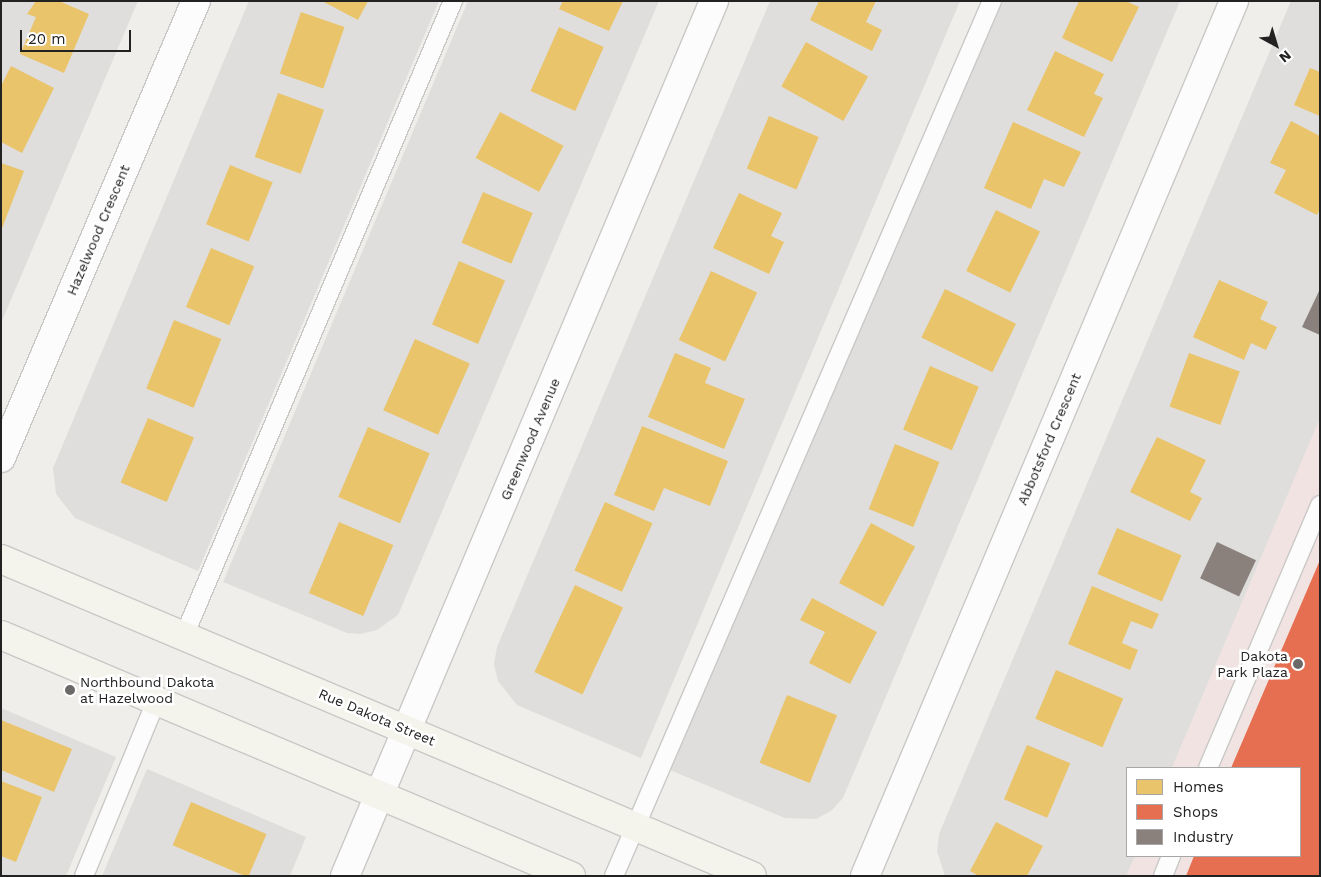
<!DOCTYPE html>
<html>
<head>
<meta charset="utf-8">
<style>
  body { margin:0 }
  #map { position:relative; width:1321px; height:877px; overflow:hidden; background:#f0eeeb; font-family:"Work Sans",sans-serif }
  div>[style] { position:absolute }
  .residential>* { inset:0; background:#dfdedc }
  .commercial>* { inset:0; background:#f1e3e1 }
  .homes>* { inset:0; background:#e9c46a; transform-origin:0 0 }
  .shops>* { inset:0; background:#e76f51 }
  .industry>* { inset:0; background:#8a817c; transform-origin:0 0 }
  .roads { filter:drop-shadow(1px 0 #c9c8c7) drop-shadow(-1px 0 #c9c8c7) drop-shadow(0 1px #c9c8c7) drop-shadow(0 -1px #c9c8c7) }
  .lane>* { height:18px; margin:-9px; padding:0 9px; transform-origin:9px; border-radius:9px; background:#fdfcfc }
  .street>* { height:28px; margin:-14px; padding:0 14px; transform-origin:14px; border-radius:14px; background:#fdfcfc }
  .secondary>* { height:28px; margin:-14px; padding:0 14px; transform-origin:14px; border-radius:14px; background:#f4f4ed }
  .dots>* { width:14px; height:14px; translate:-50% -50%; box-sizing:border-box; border:2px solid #fff; border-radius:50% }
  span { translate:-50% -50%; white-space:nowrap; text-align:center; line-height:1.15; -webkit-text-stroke:5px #fff; paint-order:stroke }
  .street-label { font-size:14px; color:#222 }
  .poi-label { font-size:14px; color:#222 }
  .right { translate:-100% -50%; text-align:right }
  .left { translate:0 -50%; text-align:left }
  .frame { position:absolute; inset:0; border:2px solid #222; pointer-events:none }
  .legend { position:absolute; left:1126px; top:767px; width:175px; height:90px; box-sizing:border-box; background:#fff; border:1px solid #a7a7a7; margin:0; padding:6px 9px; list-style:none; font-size:15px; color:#222 }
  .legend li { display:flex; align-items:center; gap:10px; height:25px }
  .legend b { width:25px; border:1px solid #a7a7a7 }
  .north { position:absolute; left:1251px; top:20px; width:50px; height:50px; -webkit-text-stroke:4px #fff; paint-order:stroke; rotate:141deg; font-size:14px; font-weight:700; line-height:20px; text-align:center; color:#222 }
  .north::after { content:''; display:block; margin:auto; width:18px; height:22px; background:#222; clip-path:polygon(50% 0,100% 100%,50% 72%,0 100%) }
  .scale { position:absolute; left:20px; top:30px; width:111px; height:22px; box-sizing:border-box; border:2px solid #222; border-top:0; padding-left:6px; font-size:15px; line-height:18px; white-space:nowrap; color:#222; -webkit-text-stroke:4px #fff; paint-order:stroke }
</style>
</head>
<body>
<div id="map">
  <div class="residential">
    <div style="clip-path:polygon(1px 1px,138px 1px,1px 323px)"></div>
    <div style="clip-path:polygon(249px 1px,439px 1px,198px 571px,75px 518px,56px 494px,53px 468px)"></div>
    <div style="clip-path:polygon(468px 1px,659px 1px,398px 615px,377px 630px,360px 634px,347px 633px,223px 582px)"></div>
    <div style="clip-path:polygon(770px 1px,960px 1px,641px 758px,517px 705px,498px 681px,494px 664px,497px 647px)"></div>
    <div style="clip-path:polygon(990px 1px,1180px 1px,843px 798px,831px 811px,816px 819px,785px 818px,665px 768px)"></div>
    <div style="clip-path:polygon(1291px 1px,1320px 1px,1320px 419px,1172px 768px,1127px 768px,1127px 856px,1135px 856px,1127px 876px,945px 876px,937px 851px,939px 834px)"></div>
    <div style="clip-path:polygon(1px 708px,116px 757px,66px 876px,1px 876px)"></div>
    <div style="clip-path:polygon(147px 769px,306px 837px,290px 876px,102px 876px)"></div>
  </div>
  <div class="commercial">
    <div style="clip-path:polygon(1320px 418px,1320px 876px,1126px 876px,1135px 856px,1300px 856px,1300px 768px,1172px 768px)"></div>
  </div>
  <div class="homes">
    <div style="clip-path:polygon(36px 1px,59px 1px,89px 14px,64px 73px,20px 54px,36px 17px,27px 14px)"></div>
    <div style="clip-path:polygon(322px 1px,368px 1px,358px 20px)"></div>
    <div style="clip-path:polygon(563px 1px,623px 1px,609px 31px,559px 9px)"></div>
    <div style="clip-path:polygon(819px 1px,876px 1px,866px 22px,882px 30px,872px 51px,810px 20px)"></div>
    <div style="clip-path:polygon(1079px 1px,1126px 1px,1139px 7px,1112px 62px,1062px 38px)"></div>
    <div style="left:301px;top:12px;width:46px;height:65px;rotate:19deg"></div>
    <div style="left:559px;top:27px;width:49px;height:70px;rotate:24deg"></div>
    <div style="left:806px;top:42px;width:71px;height:51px;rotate:29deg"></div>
    <div style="clip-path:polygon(1055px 51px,1104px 74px,1094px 94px,1103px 98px,1084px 137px,1027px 110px)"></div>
    <div style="clip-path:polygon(11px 66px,54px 88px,22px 153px,1px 142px,1px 86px)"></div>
    <div style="clip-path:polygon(1310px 68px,1320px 72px,1320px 116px,1294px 105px)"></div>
    <div style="left:278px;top:93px;width:49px;height:68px;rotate:20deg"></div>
    <div style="left:500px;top:112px;width:72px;height:52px;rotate:28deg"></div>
    <div style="left:769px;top:116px;width:54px;height:57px;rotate:23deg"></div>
    <div style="clip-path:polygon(1291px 121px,1320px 136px,1320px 209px,1317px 215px,1274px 193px,1286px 170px,1270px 163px)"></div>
    <div style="clip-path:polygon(1013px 122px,1081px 152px,1064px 187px,1044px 179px,1031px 209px,984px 188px)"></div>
    <div style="clip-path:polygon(1px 163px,24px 171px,1px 231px)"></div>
    <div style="left:230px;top:165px;width:46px;height:64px;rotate:22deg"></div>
    <div style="left:483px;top:192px;width:54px;height:55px;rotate:23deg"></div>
    <div style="clip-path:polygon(739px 193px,782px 213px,771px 236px,784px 242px,769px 274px,713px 248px)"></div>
    <div style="left:996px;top:210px;width:49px;height:68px;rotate:26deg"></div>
    <div style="left:211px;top:248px;width:47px;height:64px;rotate:23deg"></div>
    <div style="left:459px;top:261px;width:50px;height:69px;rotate:23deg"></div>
    <div style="left:711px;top:271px;width:51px;height:76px;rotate:25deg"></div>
    <div style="clip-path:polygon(1219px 280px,1268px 302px,1260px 319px,1277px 327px,1266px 350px,1251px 343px,1244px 360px,1193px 337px)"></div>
    <div style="left:945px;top:289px;width:79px;height:54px;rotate:26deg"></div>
    <div style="left:174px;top:320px;width:51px;height:74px;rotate:22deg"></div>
    <div style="left:415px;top:339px;width:60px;height:78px;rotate:24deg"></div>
    <div style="clip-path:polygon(675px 353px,711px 368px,705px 383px,745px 399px,724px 449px,648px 417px)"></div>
    <div style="left:1189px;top:353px;width:54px;height:57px;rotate:20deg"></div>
    <div style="left:930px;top:366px;width:53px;height:69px;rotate:23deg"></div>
    <div style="left:148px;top:418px;width:50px;height:70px;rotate:23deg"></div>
    <div style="clip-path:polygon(642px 426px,728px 461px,710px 506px,664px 488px,654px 511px,614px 495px)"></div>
    <div style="left:368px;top:427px;width:67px;height:76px;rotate:23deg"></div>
    <div style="clip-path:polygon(1157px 437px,1206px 460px,1190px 492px,1202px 498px,1190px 521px,1130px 492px)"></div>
    <div style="left:895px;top:444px;width:48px;height:70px;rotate:22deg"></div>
    <div style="left:605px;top:502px;width:52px;height:75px;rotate:24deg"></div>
    <div style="left:339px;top:522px;width:59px;height:77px;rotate:23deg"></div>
    <div style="left:871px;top:523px;width:50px;height:68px;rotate:28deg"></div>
    <div style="left:1117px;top:528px;width:70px;height:50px;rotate:23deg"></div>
    <div style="left:575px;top:585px;width:53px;height:96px;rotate:25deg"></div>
    <div style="clip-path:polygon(1092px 586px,1159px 614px,1152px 629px,1131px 621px,1122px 643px,1138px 650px,1130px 670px,1068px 644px)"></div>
    <div style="clip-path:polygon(812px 598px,877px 632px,850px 684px,809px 663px,825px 632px,800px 620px)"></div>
    <div style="left:1056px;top:670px;width:73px;height:53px;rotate:23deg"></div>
    <div style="left:787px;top:695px;width:54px;height:73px;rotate:22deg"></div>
    <div style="clip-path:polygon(1px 720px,72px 749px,54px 792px,1px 770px)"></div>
    <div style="left:1027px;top:745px;width:47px;height:59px;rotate:23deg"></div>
    <div style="clip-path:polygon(1px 781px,42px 797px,16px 862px,1px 856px)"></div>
    <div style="left:191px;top:802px;width:82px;height:47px;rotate:23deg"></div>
    <div style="clip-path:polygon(996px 822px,1043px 846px,1027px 876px,979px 876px,970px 871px)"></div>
  </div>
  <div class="shops">
    <div style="clip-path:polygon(1320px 560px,1320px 876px,1186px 876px,1194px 856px,1300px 856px,1300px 768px,1231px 768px)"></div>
  </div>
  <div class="industry">
    <div style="clip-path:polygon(1320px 289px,1320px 335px,1302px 327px)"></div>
    <div style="left:1217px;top:542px;width:43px;height:40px;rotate:25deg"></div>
  </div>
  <div class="roads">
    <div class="lane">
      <div style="left:184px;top:636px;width:690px;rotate:-67.04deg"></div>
      <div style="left:1208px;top:768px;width:286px;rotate:-66.9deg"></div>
      <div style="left:84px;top:876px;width:189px;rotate:-67.6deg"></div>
      <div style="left:614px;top:876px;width:953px;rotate:-66.64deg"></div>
      <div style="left:1163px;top:876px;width:22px;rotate:-68deg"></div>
    </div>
    <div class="street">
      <div style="left:1px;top:458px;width:497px;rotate:-66.9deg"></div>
      <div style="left:345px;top:876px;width:950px;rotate:-67.13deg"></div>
      <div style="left:865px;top:876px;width:950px;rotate:-67.13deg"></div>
    </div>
    <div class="secondary">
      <div style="left:1px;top:559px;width:815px;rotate:22.88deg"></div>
      <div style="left:1px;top:635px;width:619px;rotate:22.92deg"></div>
    </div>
  </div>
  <div class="dots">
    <div style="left:1298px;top:664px;background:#6a6968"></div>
    <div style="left:70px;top:690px;background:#6a6968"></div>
  </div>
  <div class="street-label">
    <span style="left:98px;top:230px;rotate:-67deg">Hazelwood Crescent</span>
    <span style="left:530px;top:439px;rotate:-67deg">Greenwood Avenue</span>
    <span style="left:1049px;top:439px;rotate:-67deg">Abbotsford Crescent</span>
    <span style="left:377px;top:717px;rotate:23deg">Rue Dakota Street</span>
  </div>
  <div class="poi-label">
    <span class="right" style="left:1288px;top:664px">Dakota<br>Park Plaza</span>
    <span class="left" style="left:80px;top:690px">Northbound Dakota<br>at Hazelwood</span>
  </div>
  <div class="frame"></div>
  <ul class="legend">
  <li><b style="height:14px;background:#e9c46a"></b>Homes</li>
  <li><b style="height:14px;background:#e76f51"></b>Shops</li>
  <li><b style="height:14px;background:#8a817c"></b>Industry</li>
  </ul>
  <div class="north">N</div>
  <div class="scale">20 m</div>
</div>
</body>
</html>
